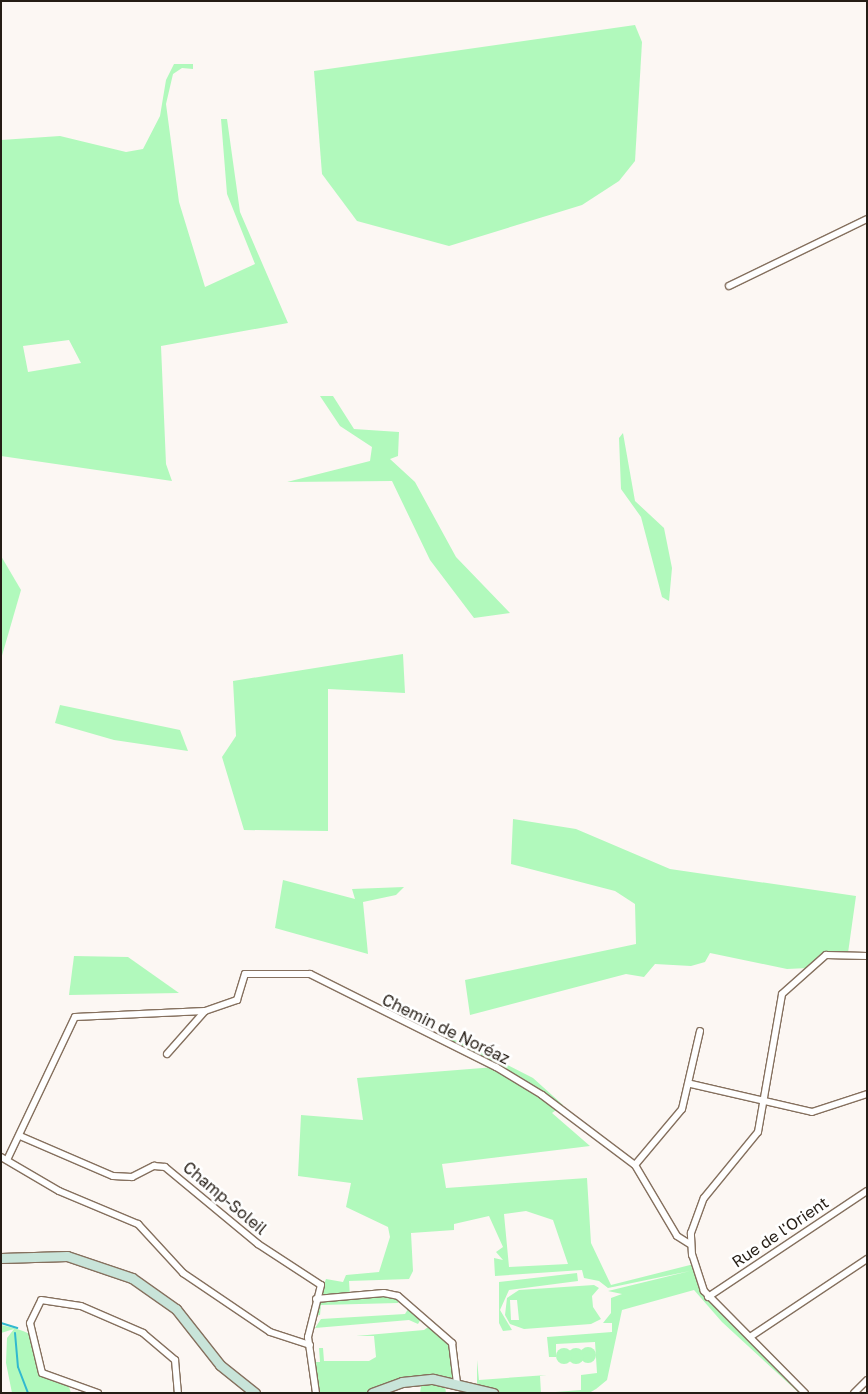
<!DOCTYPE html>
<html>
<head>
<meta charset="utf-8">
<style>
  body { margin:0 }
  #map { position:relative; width:868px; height:1394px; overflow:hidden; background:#fcf7f3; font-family:"Golos Text",sans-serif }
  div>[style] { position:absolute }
  .green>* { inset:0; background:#b1f9bc }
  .round { border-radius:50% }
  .stream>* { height:2px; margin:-1px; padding:0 1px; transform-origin:1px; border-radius:1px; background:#31b9cf }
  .roads { filter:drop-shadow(1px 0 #85705e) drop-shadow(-1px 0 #85705e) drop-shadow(0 1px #85705e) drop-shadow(0 -1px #85705e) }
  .street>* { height:6px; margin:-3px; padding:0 3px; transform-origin:3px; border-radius:3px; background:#fff }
  .secondary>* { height:9px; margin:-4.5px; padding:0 4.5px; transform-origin:4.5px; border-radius:4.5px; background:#c8e4d9 }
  span { translate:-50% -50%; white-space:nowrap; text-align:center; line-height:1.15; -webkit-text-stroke:5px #fff; paint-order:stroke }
  .street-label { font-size:16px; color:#251d15 }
  .frame { position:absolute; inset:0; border:2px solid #251d15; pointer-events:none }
</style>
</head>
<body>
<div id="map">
  <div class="green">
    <div style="clip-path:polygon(635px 25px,642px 42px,635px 161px,619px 181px,582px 205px,449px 246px,357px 221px,322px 174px,314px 71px)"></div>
    <div style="clip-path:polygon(evenodd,174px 64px,193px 64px,193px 69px,182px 68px,173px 74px,166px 104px,179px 202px,205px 287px,255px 264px,227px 194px,221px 119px,227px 119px,240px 212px,288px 323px,161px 346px,166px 464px,172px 481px,1px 456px,1px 140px,60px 136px,126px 152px,143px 149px,160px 116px,166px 80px,174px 64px,69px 340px,81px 363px,28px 372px,23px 346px,69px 340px)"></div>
    <div style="clip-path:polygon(320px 396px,333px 396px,354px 429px,399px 432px,398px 456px,390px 459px,415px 482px,456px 557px,510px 613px,474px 618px,430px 560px,392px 481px,287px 482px,370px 461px,372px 447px,340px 426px)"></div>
    <div style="clip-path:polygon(623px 433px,635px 501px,664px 528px,672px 568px,669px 601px,662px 597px,641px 517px,621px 489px,619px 438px)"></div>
    <div style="clip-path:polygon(1px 556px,21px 590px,1px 659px)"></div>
    <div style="clip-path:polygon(403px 654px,405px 693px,328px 689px,328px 831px,244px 830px,222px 757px,236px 736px,233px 681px)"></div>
    <div style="clip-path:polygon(60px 705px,180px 730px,188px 751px,114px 740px,55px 723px)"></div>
    <div style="clip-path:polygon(513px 819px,576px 829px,670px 869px,856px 896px,848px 953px,836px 953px,808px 968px,787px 969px,710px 953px,705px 962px,691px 966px,655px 964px,644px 977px,626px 974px,470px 1015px,465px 980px,636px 944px,635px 904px,615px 891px,511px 864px)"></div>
    <div style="clip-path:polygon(283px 880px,355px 899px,352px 889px,404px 887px,396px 895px,363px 902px,368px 954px,275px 928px)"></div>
    <div style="clip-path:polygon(74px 956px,128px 957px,179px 993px,69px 995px)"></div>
    <div style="clip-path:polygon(evenodd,417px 1031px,462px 1042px,533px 1078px,563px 1105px,552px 1113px,590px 1146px,442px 1164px,446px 1188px,587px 1178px,591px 1243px,611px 1285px,694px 1264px,699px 1283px,805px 1393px,799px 1393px,722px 1322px,694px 1290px,622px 1310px,607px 1380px,596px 1389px,589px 1393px,543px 1393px,581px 1390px,581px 1375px,597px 1373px,595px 1342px,556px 1344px,556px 1357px,549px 1357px,547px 1337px,612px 1332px,612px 1323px,603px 1323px,611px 1313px,611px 1298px,622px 1294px,608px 1291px,690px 1271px,608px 1288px,599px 1281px,584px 1278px,582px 1270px,495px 1276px,494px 1258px,503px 1260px,496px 1252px,503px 1247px,489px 1216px,454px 1224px,454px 1230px,411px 1233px,413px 1271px,409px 1279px,349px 1281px,350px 1297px,384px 1293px,401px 1298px,398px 1303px,321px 1305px,320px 1315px,312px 1316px,326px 1279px,343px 1282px,346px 1275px,379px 1272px,390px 1237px,388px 1227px,346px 1207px,351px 1183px,298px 1176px,301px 1115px,363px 1120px,357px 1078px,495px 1067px,417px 1031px,526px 1211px,553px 1220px,568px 1264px,509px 1267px,504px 1214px,526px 1211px)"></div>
    <div style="clip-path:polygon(577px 1273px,578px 1281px,509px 1290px,500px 1310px,512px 1330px,503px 1331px,499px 1323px,499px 1282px)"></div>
    <div style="clip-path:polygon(evenodd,594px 1285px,599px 1288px,592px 1296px,593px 1307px,601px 1319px,591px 1324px,524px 1329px,510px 1324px,505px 1315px,507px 1298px,519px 1290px,594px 1285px,510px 1300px,517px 1300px,519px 1320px,511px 1320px,510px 1300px)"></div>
    <div style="clip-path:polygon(410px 1306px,422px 1317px,418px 1324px,409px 1320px,315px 1328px,321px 1319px,405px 1314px)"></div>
    <div style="clip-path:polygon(1px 1325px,14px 1328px,23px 1331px,32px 1335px,40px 1370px,68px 1384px,71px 1393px,12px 1393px,6px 1363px,7px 1338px,14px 1329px,1px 1333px)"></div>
    <div style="clip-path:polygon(431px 1325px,452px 1343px,456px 1378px,445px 1386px,446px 1393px,420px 1393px,422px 1380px,372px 1393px,315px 1393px,312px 1362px,320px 1362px,319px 1348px,323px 1348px,324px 1361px,369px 1361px,376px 1357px,374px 1336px,356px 1336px,424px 1330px)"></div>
    <div class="round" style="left:580px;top:1347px;width:16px;height:16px"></div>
    <div class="round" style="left:568px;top:1348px;width:16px;height:16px"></div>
    <div class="round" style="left:556px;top:1348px;width:16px;height:16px"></div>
    <div style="clip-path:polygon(477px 1360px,479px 1380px,547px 1375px,540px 1376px,541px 1393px,493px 1393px,477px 1386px)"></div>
  </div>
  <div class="stream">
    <div style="left:1px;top:1323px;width:17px;rotate:17deg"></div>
    <div style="left:15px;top:1333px;width:34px;rotate:85deg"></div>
    <div style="left:18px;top:1367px;width:28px;rotate:69deg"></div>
  </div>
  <div class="roads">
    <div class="street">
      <div style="left:729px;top:286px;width:153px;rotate:-25.9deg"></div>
      <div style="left:167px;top:1054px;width:57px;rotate:-48.5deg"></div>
      <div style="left:205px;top:1011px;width:34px;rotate:-19deg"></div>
      <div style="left:237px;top:1000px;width:27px;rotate:-73deg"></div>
      <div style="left:245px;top:974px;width:65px"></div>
      <div style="left:310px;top:974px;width:208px;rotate:26.6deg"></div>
      <div style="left:496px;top:1067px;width:54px;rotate:31.3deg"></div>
      <div style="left:542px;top:1095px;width:116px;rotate:37deg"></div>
      <div style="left:635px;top:1165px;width:82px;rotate:59.4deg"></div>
      <div style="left:677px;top:1236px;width:15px;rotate:32deg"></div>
      <div style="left:691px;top:1084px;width:124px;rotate:13deg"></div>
      <div style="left:812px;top:1112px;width:58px;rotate:-18.1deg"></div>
      <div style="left:20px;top:1136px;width:101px;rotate:23.3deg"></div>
      <div style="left:113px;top:1176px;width:19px;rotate:3deg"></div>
      <div style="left:132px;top:1177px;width:25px;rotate:-27deg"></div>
      <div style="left:154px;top:1166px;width:11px;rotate:5deg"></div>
      <div style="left:165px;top:1167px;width:121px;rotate:39.6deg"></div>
      <div style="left:258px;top:1244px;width:75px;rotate:33.1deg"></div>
      <div style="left:321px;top:1285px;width:54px;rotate:104deg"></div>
      <div style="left:308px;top:1337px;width:57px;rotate:81.9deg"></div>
      <div style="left:1px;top:1157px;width:67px;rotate:30.4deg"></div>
      <div style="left:59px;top:1191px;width:86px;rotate:22.7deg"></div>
      <div style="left:138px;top:1224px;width:67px;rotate:47.4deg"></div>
      <div style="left:183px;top:1273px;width:105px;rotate:34.1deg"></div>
      <div style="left:270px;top:1332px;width:42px;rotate:18deg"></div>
      <div style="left:7px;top:1160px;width:158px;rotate:-64.6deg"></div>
      <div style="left:75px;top:1017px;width:130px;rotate:-2.6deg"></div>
      <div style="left:635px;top:1165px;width:73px;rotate:-50deg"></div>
      <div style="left:682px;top:1109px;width:80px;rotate:-77deg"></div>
      <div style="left:708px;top:1297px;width:191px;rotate:-33.7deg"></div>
      <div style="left:316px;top:1299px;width:68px;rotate:-5deg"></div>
      <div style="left:384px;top:1293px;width:14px;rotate:12deg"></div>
      <div style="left:398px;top:1296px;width:72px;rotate:41deg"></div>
      <div style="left:452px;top:1343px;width:40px;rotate:82.9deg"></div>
      <div style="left:750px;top:1337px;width:141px;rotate:-33.7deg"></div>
      <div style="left:98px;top:1393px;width:59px;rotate:-160.3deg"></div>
      <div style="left:42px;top:1373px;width:51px;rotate:-103.5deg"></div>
      <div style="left:30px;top:1323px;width:25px;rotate:-64deg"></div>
      <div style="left:41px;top:1300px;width:40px;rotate:8.5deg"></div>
      <div style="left:81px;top:1306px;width:68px;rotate:23.5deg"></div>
      <div style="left:143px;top:1333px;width:42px;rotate:40.2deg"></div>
      <div style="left:175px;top:1360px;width:33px;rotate:85deg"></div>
      <div style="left:805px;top:1393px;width:144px;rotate:-134.7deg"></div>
      <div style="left:704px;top:1291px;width:38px;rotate:-108deg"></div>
      <div style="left:692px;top:1255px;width:22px;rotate:-93deg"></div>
      <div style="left:691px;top:1233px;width:37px;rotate:-70deg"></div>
      <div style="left:704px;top:1198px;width:85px;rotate:-50.7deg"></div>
      <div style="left:758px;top:1132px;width:140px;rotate:-80.1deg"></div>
      <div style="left:782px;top:994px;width:59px;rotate:-41.6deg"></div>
      <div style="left:826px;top:955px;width:41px;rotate:1.4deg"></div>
      <div style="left:854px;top:1393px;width:18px;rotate:-45deg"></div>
    </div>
    <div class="secondary">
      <div style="left:1px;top:1258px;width:66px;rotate:-1.7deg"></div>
      <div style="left:67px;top:1256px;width:69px;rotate:18.7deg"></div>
      <div style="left:132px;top:1278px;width:54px;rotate:35.2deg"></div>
      <div style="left:176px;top:1309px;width:71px;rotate:51.8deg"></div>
      <div style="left:220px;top:1365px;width:45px;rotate:38.7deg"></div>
      <div style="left:372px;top:1393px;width:32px;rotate:-20deg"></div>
      <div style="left:402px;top:1382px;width:31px;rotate:-6deg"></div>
      <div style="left:433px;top:1379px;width:62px;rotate:13.1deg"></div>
    </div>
  </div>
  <div class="street-label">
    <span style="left:446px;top:1029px;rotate:26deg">Chemin de Noréaz</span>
    <span style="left:225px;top:1198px;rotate:40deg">Champ-Soleil</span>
    <span style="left:780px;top:1232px;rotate:-34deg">Rue de l'Orient</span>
  </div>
  <div class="frame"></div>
</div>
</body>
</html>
